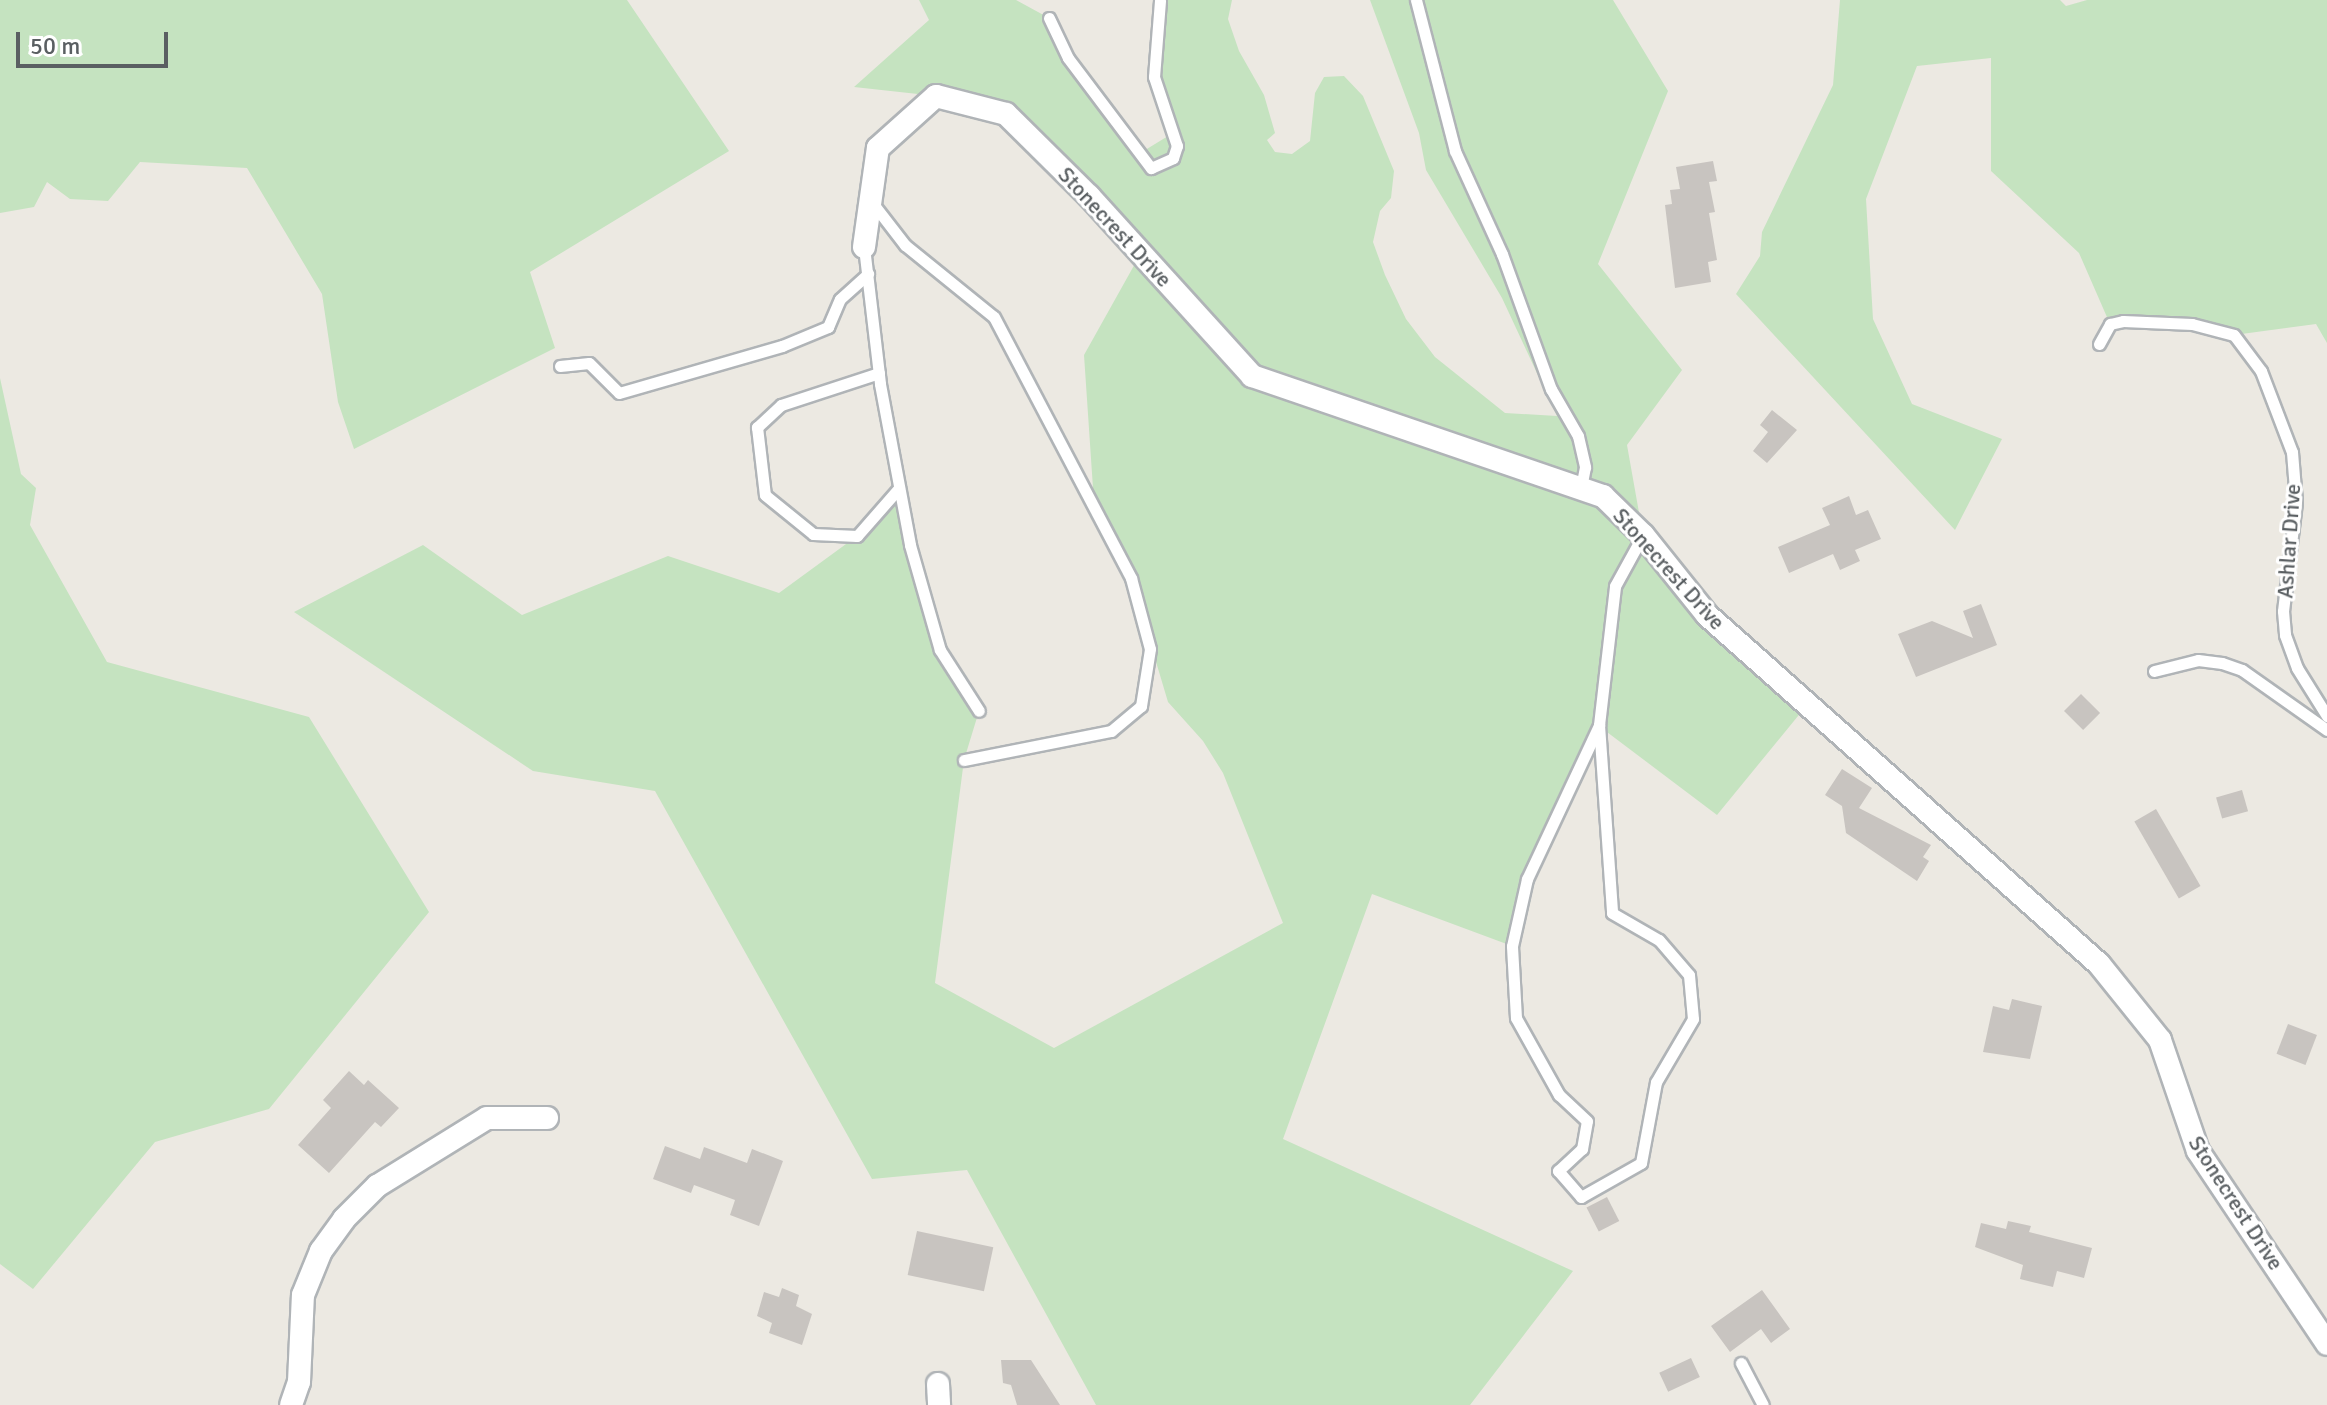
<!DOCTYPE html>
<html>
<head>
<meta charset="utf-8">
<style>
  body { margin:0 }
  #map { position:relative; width:2327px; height:1405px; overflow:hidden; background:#ece9e2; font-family:Signika,sans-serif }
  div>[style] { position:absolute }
  .green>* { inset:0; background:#c5e3c0 }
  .building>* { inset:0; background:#c8c4c0; transform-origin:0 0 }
  .roads { filter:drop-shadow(2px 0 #b0b4b7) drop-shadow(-2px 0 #b0b4b7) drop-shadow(0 2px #b0b4b7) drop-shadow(0 -2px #b0b4b7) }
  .service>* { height:11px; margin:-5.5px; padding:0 5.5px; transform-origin:5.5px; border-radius:5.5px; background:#fff }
  .minor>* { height:22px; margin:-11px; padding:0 11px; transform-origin:11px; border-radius:11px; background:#fff }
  span { translate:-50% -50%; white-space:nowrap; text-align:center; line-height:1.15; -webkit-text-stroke:6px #fff; paint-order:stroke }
  .street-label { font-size:22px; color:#5a5f62 }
  .scale { position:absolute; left:16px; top:32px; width:152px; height:36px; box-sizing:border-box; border:4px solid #5a5f62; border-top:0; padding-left:10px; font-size:24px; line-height:28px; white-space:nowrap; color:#5a5f62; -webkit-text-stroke:6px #fff; paint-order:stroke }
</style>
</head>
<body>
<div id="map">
  <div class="green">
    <div style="clip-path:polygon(0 0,627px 0,729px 151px,530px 272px,555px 348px,354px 449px,338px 402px,322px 294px,247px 168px,140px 162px,108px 201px,70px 199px,47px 182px,34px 207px,0 213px)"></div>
    <div style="clip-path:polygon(919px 0,1016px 0,1049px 18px,1068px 58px,1137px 155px,1173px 133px,1154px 77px,1161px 0,1232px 0,1228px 19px,1239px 51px,1264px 95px,1275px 133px,1267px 140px,1275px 152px,1292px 154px,1310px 141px,1315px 93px,1324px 77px,1344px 76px,1363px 96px,1394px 171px,1391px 198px,1380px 211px,1373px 242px,1385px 275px,1406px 319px,1435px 357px,1505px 413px,1557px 416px,1502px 298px,1426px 170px,1419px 133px,1370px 0,1613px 0,1668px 91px,1598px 264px,1682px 370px,1627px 445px,1643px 535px,1807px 705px,1717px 815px,1599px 726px,1527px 879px,1512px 946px,1372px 894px,1283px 1139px,1573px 1271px,1470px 1405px,1096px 1405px,967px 1170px,872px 1179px,655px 791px,533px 771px,294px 612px,423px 545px,522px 615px,668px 556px,779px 593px,857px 536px,899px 488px,940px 650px,979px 711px,964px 760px,935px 983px,1054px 1048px,1283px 923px,1223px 773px,1203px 741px,1168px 702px,1131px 578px,1094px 503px,1084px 355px,1141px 253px,1006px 114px,936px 96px,854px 87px,929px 20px)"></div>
    <div style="clip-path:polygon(1840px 0,2060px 0,2066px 6px,2087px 0,2327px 0,2327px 343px,2316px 324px,2234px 335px,2192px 324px,2110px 324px,2079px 253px,1991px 171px,1991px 58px,1917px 66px,1866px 199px,1873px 319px,1912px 404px,2002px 439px,1955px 530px,1736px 294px,1760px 256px,1762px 232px,1833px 85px)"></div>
    <div style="clip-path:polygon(0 378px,21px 474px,36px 488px,30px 525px,107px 662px,309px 717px,429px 912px,269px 1109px,155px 1142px,33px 1289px,0 1264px)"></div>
  </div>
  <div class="building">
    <div style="clip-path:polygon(1713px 161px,1717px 181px,1709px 182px,1715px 212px,1709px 213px,1717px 260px,1708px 262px,1711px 282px,1675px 288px,1665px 205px,1672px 204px,1670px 190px,1680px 189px,1676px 167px)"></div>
    <div style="clip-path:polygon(1772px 410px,1797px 430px,1767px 463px,1753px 451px,1768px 432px,1760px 425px)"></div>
    <div style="clip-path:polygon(1849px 496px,1856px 515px,1868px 510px,1881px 539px,1855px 550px,1860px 561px,1840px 570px,1833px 554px,1789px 573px,1778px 547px,1830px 525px,1822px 508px)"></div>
    <div style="clip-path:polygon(1981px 604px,1997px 645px,1916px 677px,1898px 634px,1932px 621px,1973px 638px,1963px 611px)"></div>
    <div style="left:2081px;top:694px;width:27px;height:24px;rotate:45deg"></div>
    <div style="clip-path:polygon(1842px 769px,1872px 788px,1859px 808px,1931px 845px,1923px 857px,1929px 861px,1917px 881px,1846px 833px,1842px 806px,1825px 795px)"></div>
    <div style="left:2242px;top:790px;width:22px;height:27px;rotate:74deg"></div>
    <div style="left:2156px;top:809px;width:89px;height:25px;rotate:60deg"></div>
    <div style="clip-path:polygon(2012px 999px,2042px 1006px,2030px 1059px,1983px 1052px,1993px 1006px,2009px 1010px)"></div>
    <div style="left:2288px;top:1024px;width:31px;height:32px;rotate:21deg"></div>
    <div style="clip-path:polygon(349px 1071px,364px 1085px,368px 1080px,399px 1108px,381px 1127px,375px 1122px,329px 1173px,298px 1145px,331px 1108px,323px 1100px)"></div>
    <div style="clip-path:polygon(665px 1146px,700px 1159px,704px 1147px,747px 1163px,752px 1149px,783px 1161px,759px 1226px,730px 1215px,735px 1200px,694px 1185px,691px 1193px,653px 1179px)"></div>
    <div style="left:1607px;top:1197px;width:27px;height:23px;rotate:63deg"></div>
    <div style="clip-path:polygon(2008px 1221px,2031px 1226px,2029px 1232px,2092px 1248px,2084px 1278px,2057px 1271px,2053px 1287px,2020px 1279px,2023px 1265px,1975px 1247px,1981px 1223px,2006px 1229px)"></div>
    <div style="left:917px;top:1231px;width:78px;height:45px;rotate:12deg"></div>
    <div style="clip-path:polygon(782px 1288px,799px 1295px,796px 1306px,812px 1314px,802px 1345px,769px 1333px,772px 1323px,757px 1316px,764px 1292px,779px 1297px)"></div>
    <div style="clip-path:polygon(1762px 1290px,1790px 1329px,1771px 1343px,1761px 1329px,1730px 1352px,1711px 1326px)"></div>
    <div style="left:1691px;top:1358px;width:21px;height:35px;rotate:65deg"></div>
    <div style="clip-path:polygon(1001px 1360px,1031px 1360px,1060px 1405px,1017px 1405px,1011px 1385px,1003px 1383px)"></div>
  </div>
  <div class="roads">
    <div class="service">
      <div style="left:1416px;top:0;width:156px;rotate:75.5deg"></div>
      <div style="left:1455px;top:151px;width:113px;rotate:65.5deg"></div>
      <div style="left:1502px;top:254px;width:144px;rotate:70.1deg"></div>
      <div style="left:1551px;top:389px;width:54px;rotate:60.1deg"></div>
      <div style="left:1578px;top:436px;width:32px;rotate:77deg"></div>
      <div style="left:1585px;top:467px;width:21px;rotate:101deg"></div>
      <div style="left:1049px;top:18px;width:44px;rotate:64.6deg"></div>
      <div style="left:1068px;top:58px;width:138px;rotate:53deg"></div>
      <div style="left:1151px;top:168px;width:24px;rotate:-24deg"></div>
      <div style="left:1173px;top:158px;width:13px;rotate:-72deg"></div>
      <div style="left:1177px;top:146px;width:73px;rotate:-108.4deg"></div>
      <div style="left:1154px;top:77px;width:77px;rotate:-85.5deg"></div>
      <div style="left:871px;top:201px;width:56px;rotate:52.3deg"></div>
      <div style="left:905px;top:245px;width:114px;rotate:39deg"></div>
      <div style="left:994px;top:317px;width:295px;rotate:62.3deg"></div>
      <div style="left:1131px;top:578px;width:73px;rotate:75deg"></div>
      <div style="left:1150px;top:649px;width:58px;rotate:99deg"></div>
      <div style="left:1141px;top:706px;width:39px;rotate:140deg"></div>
      <div style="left:1111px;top:731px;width:150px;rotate:168.8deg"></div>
      <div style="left:864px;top:247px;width:138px;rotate:83.3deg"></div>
      <div style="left:880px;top:384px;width:164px;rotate:79.4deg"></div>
      <div style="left:910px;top:545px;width:109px;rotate:74.1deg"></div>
      <div style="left:940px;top:650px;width:72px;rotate:57.4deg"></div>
      <div style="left:2099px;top:344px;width:23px;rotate:-61deg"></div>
      <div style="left:2110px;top:324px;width:13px;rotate:-13deg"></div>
      <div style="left:2123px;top:321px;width:69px;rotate:2.5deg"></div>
      <div style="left:2192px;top:324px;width:43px;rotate:14.7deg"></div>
      <div style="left:2234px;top:335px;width:45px;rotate:53.1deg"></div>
      <div style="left:2261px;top:371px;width:87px;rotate:69.1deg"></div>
      <div style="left:2292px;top:452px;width:50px;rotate:85.4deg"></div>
      <div style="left:2296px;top:502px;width:110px;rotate:96.8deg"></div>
      <div style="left:2283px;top:611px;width:24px;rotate:85deg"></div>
      <div style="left:2285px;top:635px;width:35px;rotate:70deg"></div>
      <div style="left:2297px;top:668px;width:57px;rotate:58deg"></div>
      <div style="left:560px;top:366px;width:29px;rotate:-6deg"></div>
      <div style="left:589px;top:363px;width:42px;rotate:45deg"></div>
      <div style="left:619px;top:393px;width:170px;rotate:-16.1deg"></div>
      <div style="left:782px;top:346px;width:50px;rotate:-22.4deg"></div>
      <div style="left:828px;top:327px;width:30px;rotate:-67deg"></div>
      <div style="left:840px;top:299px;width:38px;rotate:-42deg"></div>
      <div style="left:879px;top:373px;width:103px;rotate:161.9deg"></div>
      <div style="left:781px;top:405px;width:33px;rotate:137deg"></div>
      <div style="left:757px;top:427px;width:68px;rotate:83.3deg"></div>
      <div style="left:765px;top:495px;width:62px;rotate:39.1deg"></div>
      <div style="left:813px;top:534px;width:44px;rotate:2.6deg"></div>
      <div style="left:857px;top:536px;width:64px;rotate:-48.8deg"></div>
      <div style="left:2154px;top:671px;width:45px;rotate:-14deg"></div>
      <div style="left:2198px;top:660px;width:24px;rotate:7deg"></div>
      <div style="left:2222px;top:663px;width:21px;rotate:19deg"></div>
      <div style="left:2242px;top:670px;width:104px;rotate:35.2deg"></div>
      <div style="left:1599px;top:725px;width:188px;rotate:86deg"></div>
      <div style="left:1612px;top:913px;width:54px;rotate:29.9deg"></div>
      <div style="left:1659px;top:940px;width:46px;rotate:49.4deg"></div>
      <div style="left:1689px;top:975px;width:44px;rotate:84.8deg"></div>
      <div style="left:1693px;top:1019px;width:73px;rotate:120.4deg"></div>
      <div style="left:1656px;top:1082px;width:82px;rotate:100.5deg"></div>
      <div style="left:1641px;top:1163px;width:69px;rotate:150.5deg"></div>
      <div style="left:1581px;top:1197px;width:35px;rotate:-131deg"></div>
      <div style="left:1558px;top:1171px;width:33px;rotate:-43deg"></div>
      <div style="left:1582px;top:1149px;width:28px;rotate:-80deg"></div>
      <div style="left:1587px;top:1121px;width:38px;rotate:-137deg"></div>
      <div style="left:1559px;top:1095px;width:88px;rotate:-119.2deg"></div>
      <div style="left:1516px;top:1018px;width:72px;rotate:-93.2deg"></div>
      <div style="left:1512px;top:946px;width:69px;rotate:-77.4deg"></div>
      <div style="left:1527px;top:879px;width:170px;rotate:-64.9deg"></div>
      <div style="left:1599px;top:725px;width:140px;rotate:-83.4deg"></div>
      <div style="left:1615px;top:586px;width:58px;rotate:-61.2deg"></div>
      <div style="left:1741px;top:1363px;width:47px;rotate:62.4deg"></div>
    </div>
    <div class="minor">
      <div style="left:864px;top:247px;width:100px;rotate:-82deg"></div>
      <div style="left:878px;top:148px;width:78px;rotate:-41.9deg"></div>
      <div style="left:936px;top:96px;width:72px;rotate:14.4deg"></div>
      <div style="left:1006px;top:114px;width:117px;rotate:44.7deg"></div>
      <div style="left:1089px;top:196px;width:243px;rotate:47.8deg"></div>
      <div style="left:1252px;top:376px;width:371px;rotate:18.9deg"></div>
      <div style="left:1603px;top:496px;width:56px;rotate:44.3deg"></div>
      <div style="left:1643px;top:535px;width:102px;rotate:51.3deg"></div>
      <div style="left:1707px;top:615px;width:525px;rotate:41.68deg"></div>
      <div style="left:2099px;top:964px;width:97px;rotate:51.2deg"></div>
      <div style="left:2160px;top:1040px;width:117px;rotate:71.1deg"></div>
      <div style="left:2198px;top:1151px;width:232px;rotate:56.2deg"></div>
      <div style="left:938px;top:1384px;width:21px;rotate:87deg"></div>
      <div style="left:291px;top:1405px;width:24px;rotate:-71deg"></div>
      <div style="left:299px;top:1382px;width:87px;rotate:-87.4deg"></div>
      <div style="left:303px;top:1295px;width:48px;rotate:-67.8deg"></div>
      <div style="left:321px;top:1251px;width:39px;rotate:-54deg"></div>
      <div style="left:344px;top:1219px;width:47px;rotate:-45deg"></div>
      <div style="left:377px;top:1186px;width:129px;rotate:-31.7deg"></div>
      <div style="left:487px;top:1118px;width:60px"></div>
    </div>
  </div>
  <div class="street-label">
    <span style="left:1115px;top:227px;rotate:47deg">Stonecrest Drive</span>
    <span style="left:2289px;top:541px;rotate:-86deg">Ashlar Drive</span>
    <span style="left:1669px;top:569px;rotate:48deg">Stonecrest Drive</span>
    <span style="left:2236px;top:1203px;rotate:57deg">Stonecrest Drive</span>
  </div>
  <div class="scale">50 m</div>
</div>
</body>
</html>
